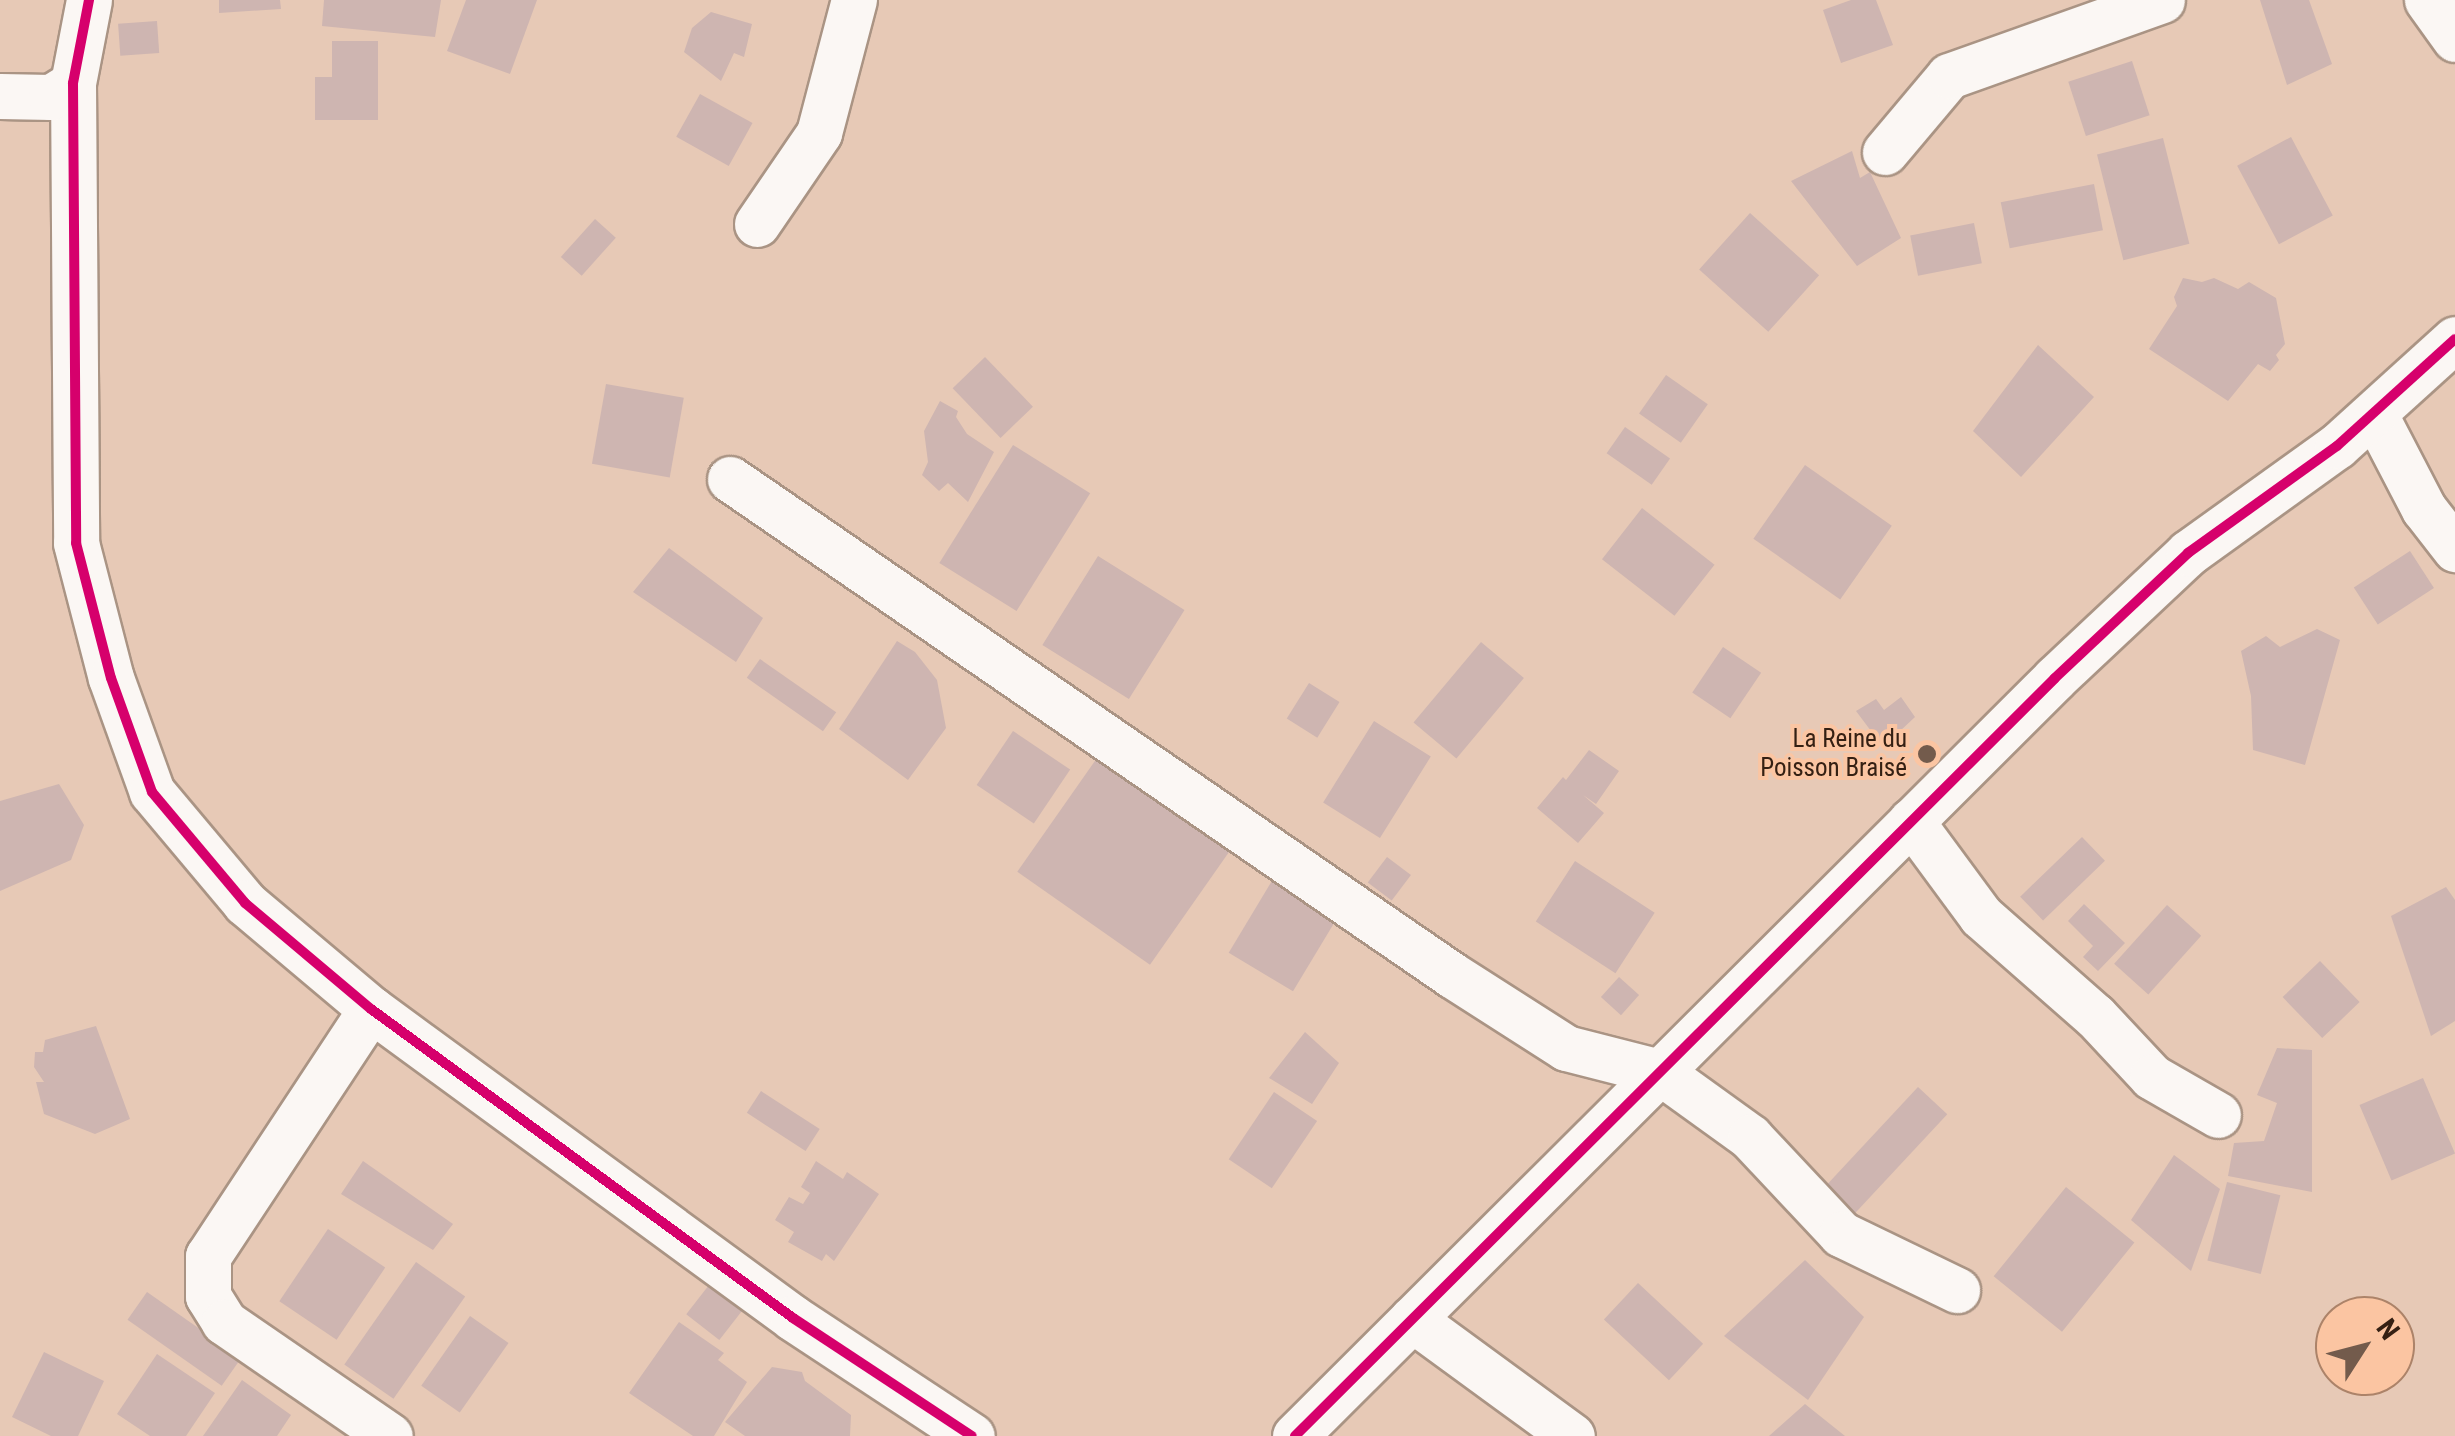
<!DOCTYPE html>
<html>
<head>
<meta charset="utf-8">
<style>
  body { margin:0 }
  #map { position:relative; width:2455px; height:1436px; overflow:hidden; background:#e7c9b6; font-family:"Roboto Condensed",sans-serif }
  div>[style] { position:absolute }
  .building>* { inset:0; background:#ceb5b1; transform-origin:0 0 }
  .roads { filter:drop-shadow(2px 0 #aa9484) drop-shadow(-2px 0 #aa9484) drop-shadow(0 2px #aa9484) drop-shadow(0 -2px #aa9484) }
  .minor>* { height:45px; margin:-22.5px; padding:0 22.5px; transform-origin:22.5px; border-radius:22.5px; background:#fbf7f4 }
  .cycleway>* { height:10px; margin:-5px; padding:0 5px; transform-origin:5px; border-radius:5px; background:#d6006c }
  .dots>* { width:28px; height:28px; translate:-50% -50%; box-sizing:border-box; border:5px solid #fbc5a2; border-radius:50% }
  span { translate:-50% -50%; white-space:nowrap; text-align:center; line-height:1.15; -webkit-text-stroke:8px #fbc5a2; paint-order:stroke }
  .poi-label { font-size:25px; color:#352013 }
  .right { translate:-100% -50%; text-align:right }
  .north { position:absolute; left:2315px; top:1296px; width:100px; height:100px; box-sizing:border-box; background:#fbc5a2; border:2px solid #ac8369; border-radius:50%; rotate:54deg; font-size:28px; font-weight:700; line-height:40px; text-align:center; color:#352013 }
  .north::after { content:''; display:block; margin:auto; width:35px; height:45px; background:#735b4c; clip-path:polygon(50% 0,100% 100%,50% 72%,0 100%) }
</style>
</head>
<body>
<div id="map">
  <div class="building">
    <div style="clip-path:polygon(219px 0,280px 0,281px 9px,219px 13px)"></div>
    <div style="clip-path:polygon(324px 0,441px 0,435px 37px,322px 26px)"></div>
    <div style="clip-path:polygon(466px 0,537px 0,510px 74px,447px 51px)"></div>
    <div style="clip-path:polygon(1851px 0,1876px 0,1893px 45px,1841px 63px,1823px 10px)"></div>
    <div style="clip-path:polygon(2260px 0,2309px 0,2332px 64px,2287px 85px)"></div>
    <div style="clip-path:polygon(711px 12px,752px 24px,744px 57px,734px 53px,721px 81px,684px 52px,692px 28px)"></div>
    <div style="left:157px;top:21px;width:32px;height:39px;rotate:86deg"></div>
    <div style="clip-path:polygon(332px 41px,378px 41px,378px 120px,315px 120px,315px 77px,332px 77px)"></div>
    <div style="left:2132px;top:61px;width:57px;height:67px;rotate:72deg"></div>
    <div style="left:700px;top:94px;width:60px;height:49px;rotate:29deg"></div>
    <div style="left:2291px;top:137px;width:89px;height:61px;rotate:62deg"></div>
    <div style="left:2163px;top:138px;width:109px;height:68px;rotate:76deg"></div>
    <div style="clip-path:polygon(1852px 151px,1860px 178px,1870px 172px,1901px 238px,1857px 266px,1791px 181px)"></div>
    <div style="left:2094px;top:184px;width:47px;height:95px;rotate:79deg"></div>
    <div style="left:1750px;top:213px;width:93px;height:76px;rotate:42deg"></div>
    <div style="left:595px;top:219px;width:28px;height:51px;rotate:42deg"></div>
    <div style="left:1974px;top:223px;width:41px;height:65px;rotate:79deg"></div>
    <div style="clip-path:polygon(2183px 278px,2202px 282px,2214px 278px,2238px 289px,2249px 282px,2276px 298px,2285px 344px,2276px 355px,2279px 360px,2270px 371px,2258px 364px,2228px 401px,2149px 349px,2177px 306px,2174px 297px)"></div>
    <div style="clip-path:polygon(2038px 345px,2094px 397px,2021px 477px,1973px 431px)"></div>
    <div style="left:985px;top:357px;width:69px;height:45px;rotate:46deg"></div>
    <div style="left:1666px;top:375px;width:51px;height:47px;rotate:35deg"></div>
    <div style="left:606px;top:384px;width:79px;height:81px;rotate:10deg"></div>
    <div style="clip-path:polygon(940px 401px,958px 411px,956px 417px,967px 434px,994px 452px,968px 502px,948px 483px,939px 491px,922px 475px,928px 462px,924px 431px)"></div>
    <div style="left:1625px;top:427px;width:55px;height:32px;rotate:35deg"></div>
    <div style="left:1013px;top:445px;width:91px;height:139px;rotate:32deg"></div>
    <div style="left:1805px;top:465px;width:106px;height:90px;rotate:35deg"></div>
    <div style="left:1642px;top:508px;width:92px;height:65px;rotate:38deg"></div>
    <div style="clip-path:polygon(669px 548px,763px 618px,736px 662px,633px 592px)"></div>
    <div style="left:2410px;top:551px;width:44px;height:67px;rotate:57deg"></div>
    <div style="left:1098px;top:556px;width:102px;height:105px;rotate:32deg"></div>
    <div style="clip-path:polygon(2317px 629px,2340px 640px,2305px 765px,2253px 750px,2251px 696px,2241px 651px,2266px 636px,2280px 647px)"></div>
    <div style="clip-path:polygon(897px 641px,915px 652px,937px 680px,946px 728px,908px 780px,839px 729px)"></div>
    <div style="left:1481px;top:642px;width:56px;height:105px;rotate:40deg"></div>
    <div style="left:1723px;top:647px;width:46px;height:55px;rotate:34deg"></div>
    <div style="left:760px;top:659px;width:93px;height:23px;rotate:35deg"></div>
    <div style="left:1309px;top:683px;width:36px;height:42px;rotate:32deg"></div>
    <div style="clip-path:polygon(1901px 697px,1915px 717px,1883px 747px,1856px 711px,1876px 699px,1884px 710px)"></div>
    <div style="left:1374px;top:721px;width:67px;height:96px;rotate:32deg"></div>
    <div style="left:1013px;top:731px;width:69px;height:65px;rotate:34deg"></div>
    <div style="clip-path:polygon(1589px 750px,1619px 771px,1596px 804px,1583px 795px,1604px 813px,1578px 843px,1537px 808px,1563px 777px,1566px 780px)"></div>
    <div style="left:1097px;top:758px;width:162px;height:139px;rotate:35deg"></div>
    <div style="clip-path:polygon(59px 784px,84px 825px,71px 860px,0 891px,0 801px)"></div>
    <div style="left:2082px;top:837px;width:33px;height:86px;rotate:46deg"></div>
    <div style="left:1387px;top:857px;width:30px;height:32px;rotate:37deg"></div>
    <div style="left:1575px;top:861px;width:95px;height:72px;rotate:33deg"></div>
    <div style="left:1273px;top:879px;width:75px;height:86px;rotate:31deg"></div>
    <div style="clip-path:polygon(2446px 887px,2455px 900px,2455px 1021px,2431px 1036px,2391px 916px)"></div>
    <div style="clip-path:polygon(2084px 904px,2125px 943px,2098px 971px,2083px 957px,2093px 946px,2068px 921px)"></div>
    <div style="left:2167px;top:905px;width:46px;height:79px;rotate:42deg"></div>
    <div style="left:2320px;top:961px;width:57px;height:52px;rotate:46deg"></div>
    <div style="left:1619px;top:977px;width:27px;height:27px;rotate:42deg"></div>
    <div style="clip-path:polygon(96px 1026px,130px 1119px,95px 1134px,44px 1114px,36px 1082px,44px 1082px,34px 1067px,35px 1052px,43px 1052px,45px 1040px)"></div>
    <div style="clip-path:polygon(1305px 1032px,1339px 1063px,1312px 1104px,1269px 1078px)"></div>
    <div style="clip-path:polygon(2277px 1048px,2312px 1050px,2312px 1192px,2228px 1176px,2234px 1143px,2264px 1141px,2277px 1103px,2257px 1095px)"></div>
    <div style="left:2423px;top:1078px;width:82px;height:69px;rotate:67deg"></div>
    <div style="left:1918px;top:1087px;width:40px;height:136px;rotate:43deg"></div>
    <div style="left:761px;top:1091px;width:70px;height:26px;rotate:33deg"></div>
    <div style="left:1274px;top:1092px;width:52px;height:81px;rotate:34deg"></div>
    <div style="clip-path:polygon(2174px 1155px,2220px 1189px,2191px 1271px,2131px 1220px)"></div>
    <div style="clip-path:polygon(363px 1161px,453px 1224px,433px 1250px,341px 1194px)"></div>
    <div style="clip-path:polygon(816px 1161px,843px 1179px,847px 1172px,879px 1194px,834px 1261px,826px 1254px,822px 1261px,788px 1242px,794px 1232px,775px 1220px,789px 1197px,803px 1204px,810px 1193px,801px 1187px)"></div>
    <div style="left:2227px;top:1182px;width:55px;height:81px;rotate:14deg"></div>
    <div style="left:2066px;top:1187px;width:88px;height:115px;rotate:39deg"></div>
    <div style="left:328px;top:1229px;width:69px;height:87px;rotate:34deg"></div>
    <div style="clip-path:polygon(1805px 1260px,1864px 1317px,1808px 1400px,1724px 1336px)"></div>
    <div style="left:416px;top:1262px;width:60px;height:125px;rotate:35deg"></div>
    <div style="left:1638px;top:1283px;width:89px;height:50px;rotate:43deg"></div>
    <div style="left:709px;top:1285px;width:42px;height:37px;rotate:38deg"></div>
    <div style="left:147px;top:1292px;width:115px;height:34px;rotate:35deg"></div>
    <div style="left:470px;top:1316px;width:47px;height:85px;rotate:35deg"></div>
    <div style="clip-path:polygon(679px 1322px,724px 1353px,718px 1360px,747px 1382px,714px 1436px,693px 1436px,629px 1393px)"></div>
    <div style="clip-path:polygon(44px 1352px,104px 1381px,78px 1436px,51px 1436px,12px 1417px)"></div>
    <div style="clip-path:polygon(157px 1354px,215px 1393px,186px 1436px,150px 1436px,117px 1414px)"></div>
    <div style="clip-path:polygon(772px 1367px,802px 1372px,805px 1381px,851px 1415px,850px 1436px,745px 1436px,725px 1422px)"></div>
    <div style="clip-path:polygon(242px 1380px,291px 1415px,277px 1436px,203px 1436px)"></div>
    <div style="clip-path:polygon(1805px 1404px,1845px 1436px,1769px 1436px)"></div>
  </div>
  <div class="roads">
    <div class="minor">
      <div style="left:89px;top:0;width:85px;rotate:100.9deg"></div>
      <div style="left:73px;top:83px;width:460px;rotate:89.6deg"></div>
      <div style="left:76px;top:543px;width:139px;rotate:75.5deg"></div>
      <div style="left:111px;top:678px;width:121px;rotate:70.2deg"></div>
      <div style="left:152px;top:792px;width:145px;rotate:50deg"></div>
      <div style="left:245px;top:903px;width:165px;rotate:40.1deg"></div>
      <div style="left:371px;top:1009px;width:523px;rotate:36.21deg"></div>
      <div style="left:793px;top:1318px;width:214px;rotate:33.4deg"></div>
      <div style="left:2427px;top:0;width:48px;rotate:54.3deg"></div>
      <div style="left:0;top:96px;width:51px;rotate:1.1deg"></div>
      <div style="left:51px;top:97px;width:26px;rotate:-32deg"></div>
      <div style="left:1885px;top:152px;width:99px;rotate:-49.9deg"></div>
      <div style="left:1949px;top:76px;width:226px;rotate:-19.6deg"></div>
      <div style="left:757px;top:224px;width:110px;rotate:-55.7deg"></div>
      <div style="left:819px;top:133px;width:138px;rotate:-75.3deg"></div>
      <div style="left:2375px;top:415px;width:106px;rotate:62.5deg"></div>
      <div style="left:2424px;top:509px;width:51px;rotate:52.2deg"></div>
      <div style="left:730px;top:479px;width:876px;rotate:34.49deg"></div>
      <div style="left:1452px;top:975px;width:135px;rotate:32.6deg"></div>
      <div style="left:1566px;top:1048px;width:97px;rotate:14.3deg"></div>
      <div style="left:1660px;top:1072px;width:111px;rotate:35.8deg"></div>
      <div style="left:1750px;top:1137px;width:133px;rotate:46.8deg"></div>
      <div style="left:1841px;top:1234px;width:129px;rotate:25.8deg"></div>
      <div style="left:1911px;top:821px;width:118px;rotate:53.6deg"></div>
      <div style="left:1981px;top:916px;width:152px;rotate:41.3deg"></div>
      <div style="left:2095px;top:1016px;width:83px;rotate:46.9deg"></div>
      <div style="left:2152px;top:1077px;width:76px;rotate:29.9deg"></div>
      <div style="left:371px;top:1009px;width:296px;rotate:123.4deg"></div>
      <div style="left:208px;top:1256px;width:40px;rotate:90deg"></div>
      <div style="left:208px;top:1296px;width:31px;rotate:58deg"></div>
      <div style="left:224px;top:1322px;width:201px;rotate:34.5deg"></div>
      <div style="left:1412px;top:1319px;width:198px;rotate:36.2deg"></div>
      <div style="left:1295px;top:1436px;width:1073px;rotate:-44.92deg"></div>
      <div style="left:2055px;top:678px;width:183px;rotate:-43.2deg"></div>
      <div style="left:2188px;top:553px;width:183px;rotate:-35.7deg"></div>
      <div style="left:2337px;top:446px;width:159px;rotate:-42.2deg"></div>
    </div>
  </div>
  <div class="cycleway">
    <div style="left:89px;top:0;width:85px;rotate:100.9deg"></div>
    <div style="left:73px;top:83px;width:460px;rotate:89.6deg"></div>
    <div style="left:76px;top:543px;width:139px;rotate:75.5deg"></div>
    <div style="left:111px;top:678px;width:121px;rotate:70.2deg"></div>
    <div style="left:152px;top:792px;width:145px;rotate:50deg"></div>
    <div style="left:245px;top:903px;width:165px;rotate:40.1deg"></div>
    <div style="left:371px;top:1009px;width:523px;rotate:36.21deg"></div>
    <div style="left:793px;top:1318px;width:214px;rotate:33.4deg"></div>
    <div style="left:1295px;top:1436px;width:1073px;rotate:-44.92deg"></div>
    <div style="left:2055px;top:678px;width:183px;rotate:-43.2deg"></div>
    <div style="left:2188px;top:553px;width:183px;rotate:-35.7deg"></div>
    <div style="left:2337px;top:446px;width:159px;rotate:-42.2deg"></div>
  </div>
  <div class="dots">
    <div style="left:1927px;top:754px;background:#735b4c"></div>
  </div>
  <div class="poi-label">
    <span class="right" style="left:1907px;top:754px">La Reine du<br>Poisson Braisé</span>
  </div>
  <div class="north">N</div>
</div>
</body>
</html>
